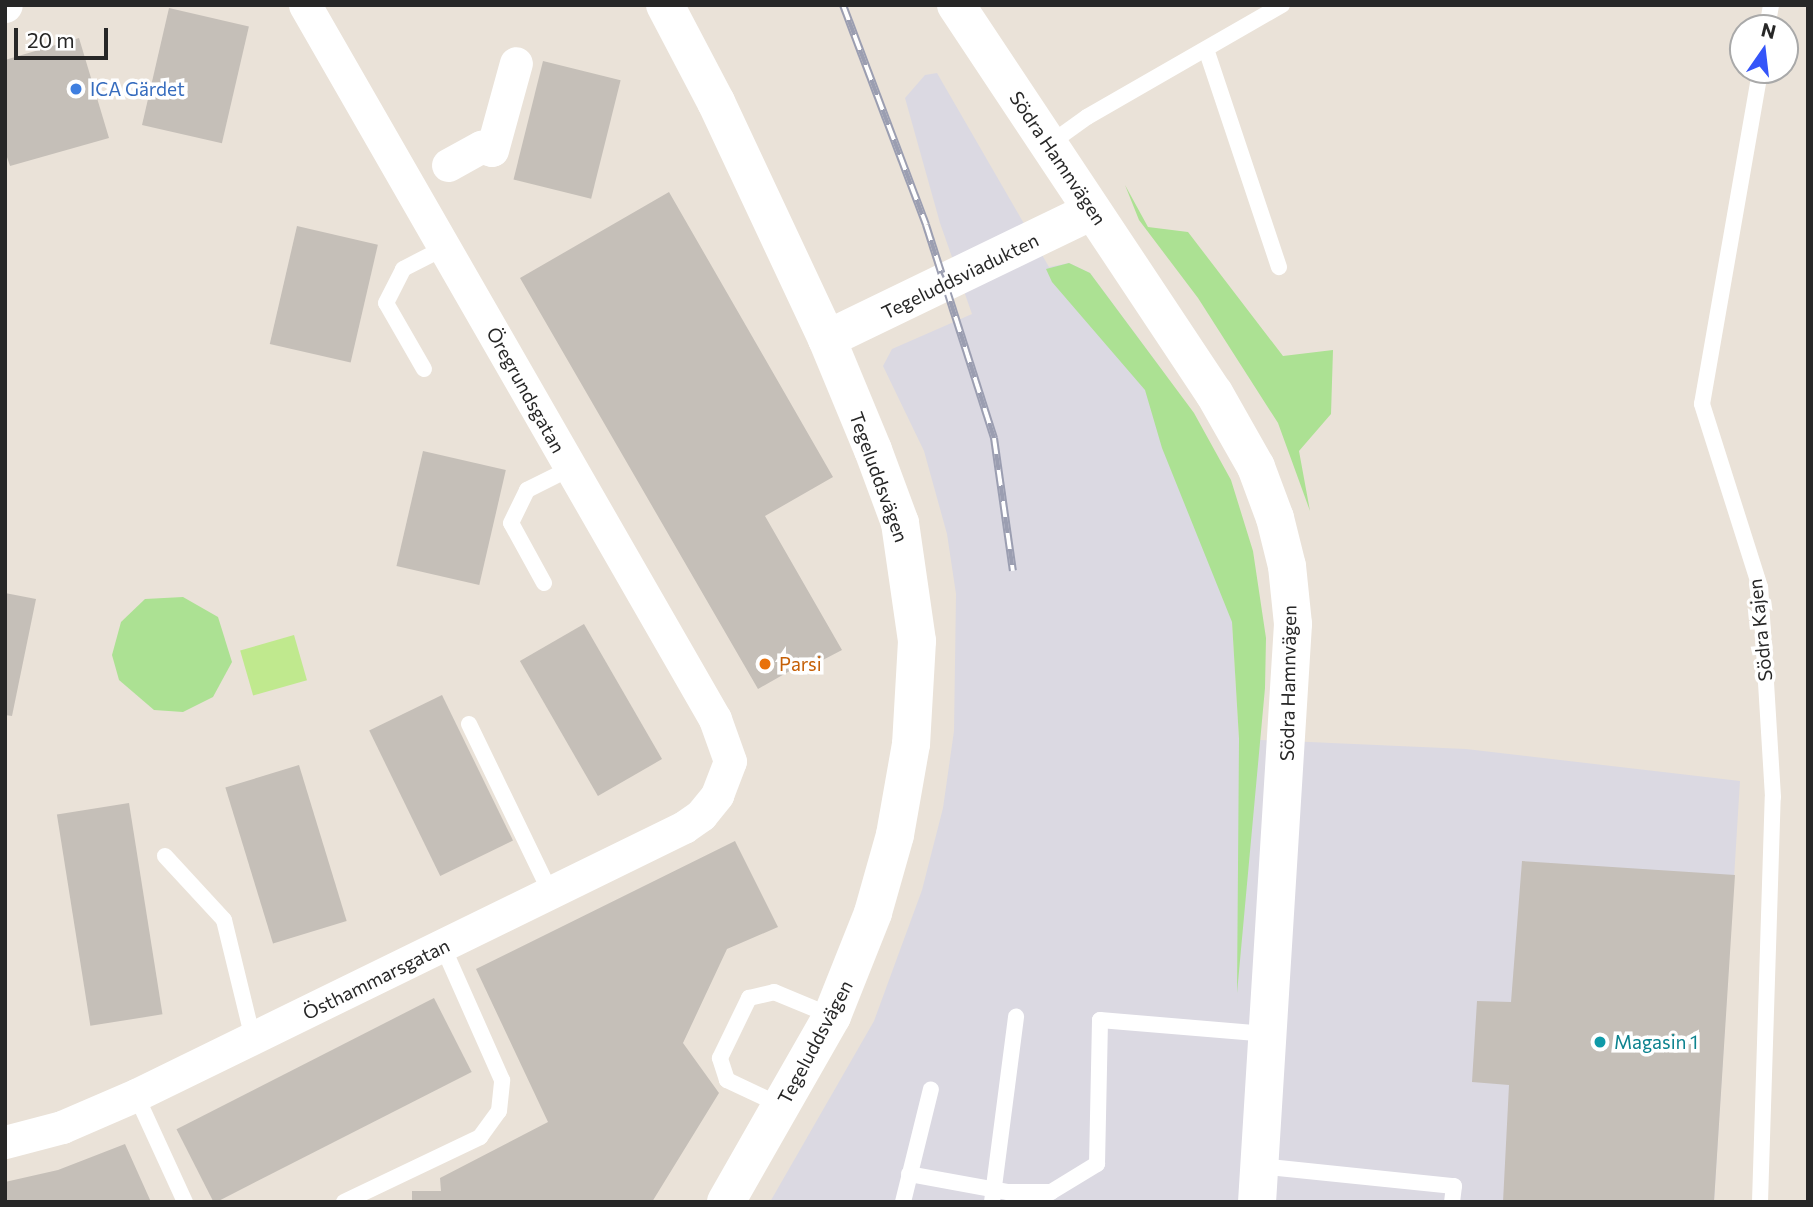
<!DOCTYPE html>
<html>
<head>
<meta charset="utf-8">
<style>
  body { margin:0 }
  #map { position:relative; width:1813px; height:1207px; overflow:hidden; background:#eae2d8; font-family:Commissioner,sans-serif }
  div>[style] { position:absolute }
  .industrial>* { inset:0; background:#dbd9e2 }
  .green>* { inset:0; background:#ace193 }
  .pitch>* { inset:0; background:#c0e98e; transform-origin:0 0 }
  .building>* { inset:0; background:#c5bfb8; transform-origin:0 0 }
  .lane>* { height:16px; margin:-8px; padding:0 8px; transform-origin:8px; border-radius:8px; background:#fff }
  .street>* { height:33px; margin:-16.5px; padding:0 16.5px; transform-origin:16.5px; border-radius:16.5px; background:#fff }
  .secondary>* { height:38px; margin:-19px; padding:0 19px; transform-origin:19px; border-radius:19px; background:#fff }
  .rail>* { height:8px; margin-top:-4px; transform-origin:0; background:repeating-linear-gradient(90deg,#fff 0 16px,#9b9eb1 0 32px); box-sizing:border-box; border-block:2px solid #9b9eb1 }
  .dots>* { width:19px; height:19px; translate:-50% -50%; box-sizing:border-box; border:4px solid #fff; border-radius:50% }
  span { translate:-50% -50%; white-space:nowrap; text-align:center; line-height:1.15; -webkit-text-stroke:7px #fff; paint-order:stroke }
  .shop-label { font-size:19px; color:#366cbe }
  .left { translate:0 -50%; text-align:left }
  .street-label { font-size:19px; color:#272727 }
  .food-label { font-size:19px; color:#c56008 }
  .culture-label { font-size:19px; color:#0d838f }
  .frame { position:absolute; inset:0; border:7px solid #272727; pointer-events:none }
  .north { position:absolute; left:1729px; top:14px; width:70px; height:70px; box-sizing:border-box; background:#fff; border:2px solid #a9a9a9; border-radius:50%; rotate:14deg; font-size:19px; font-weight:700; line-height:28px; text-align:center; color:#272727 }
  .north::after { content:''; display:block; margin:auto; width:24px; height:32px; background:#3555f9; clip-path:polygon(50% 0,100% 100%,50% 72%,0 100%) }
  .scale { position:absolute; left:14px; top:28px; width:94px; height:32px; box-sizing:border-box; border:4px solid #272727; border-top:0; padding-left:9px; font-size:21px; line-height:24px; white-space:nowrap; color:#272727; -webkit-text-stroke:5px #fff; paint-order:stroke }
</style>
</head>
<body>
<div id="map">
  <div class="industrial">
    <div style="clip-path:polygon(937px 73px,1049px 267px,1069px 263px,1090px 273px,1162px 370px,1232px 622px,1239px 739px,1466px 749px,1740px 781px,1714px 1202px,770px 1202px,874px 1021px,922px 890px,943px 808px,954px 731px,956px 594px,947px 534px,924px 451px,883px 366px,892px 349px,972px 314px,940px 223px,905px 98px,925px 75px)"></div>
  </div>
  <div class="green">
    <div style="clip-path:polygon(1125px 185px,1148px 227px,1188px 232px,1283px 356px,1333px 350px,1331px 414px,1299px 451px,1310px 511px,1278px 423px,1198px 298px,1139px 220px)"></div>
    <div style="clip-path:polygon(1069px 263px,1090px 273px,1194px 413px,1231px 480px,1253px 551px,1266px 638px,1265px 688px,1237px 993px,1239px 739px,1232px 622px,1162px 448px,1145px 390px,1052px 282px,1046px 269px)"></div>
    <div style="clip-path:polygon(183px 597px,218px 617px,232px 662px,213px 697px,183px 712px,154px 710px,119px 680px,112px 655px,121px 622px,145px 599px)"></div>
  </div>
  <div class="pitch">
    <div style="left:294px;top:635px;width:47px;height:56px;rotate:74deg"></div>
  </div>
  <div class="building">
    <div style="left:169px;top:8px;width:82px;height:120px;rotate:13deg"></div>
    <div style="clip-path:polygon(79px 38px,109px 138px,10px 166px,5px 151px,5px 60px)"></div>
    <div style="left:543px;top:61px;width:80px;height:122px;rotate:14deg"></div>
    <div style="clip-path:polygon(669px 192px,833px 477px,765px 516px,842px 650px,819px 662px,816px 656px,758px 689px,520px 278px)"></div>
    <div style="left:297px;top:226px;width:83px;height:121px;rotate:13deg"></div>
    <div style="left:423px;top:451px;width:85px;height:118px;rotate:13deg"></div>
    <div style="clip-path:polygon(5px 593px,36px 599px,12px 716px,5px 715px)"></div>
    <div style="left:584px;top:624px;width:156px;height:74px;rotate:60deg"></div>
    <div style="left:442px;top:695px;width:162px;height:81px;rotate:64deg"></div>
    <div style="left:299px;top:765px;width:163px;height:77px;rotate:73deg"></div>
    <div style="left:129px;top:803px;width:214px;height:73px;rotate:81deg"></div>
    <div style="clip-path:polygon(735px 841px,778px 927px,727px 949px,683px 1043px,719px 1093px,652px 1202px,412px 1202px,412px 1191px,441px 1191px,440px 1178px,548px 1122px,476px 969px)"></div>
    <div style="clip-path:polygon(1522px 861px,1735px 875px,1714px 1202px,1503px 1202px,1509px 1085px,1472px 1082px,1477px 1001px,1511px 1002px)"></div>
    <div style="left:434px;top:998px;width:83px;height:289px;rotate:63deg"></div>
    <div style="clip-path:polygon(125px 1144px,151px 1202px,5px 1202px,5px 1182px,58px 1170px)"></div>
  </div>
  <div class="lane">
    <div style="left:1767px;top:28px;width:23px;rotate:-80deg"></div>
    <div style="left:1206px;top:49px;width:230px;rotate:71.5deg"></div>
    <div style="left:1048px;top:145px;width:48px;rotate:-35.7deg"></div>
    <div style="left:1087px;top:117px;width:225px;rotate:-29.9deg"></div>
    <div style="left:424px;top:369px;width:76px;rotate:-119.9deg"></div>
    <div style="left:386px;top:303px;width:38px;rotate:-63deg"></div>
    <div style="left:403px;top:269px;width:48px;rotate:-27.1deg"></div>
    <div style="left:544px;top:583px;width:68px;rotate:-118.8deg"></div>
    <div style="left:511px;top:523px;width:37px;rotate:-64deg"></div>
    <div style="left:527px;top:490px;width:49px;rotate:-26.6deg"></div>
    <div style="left:469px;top:724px;width:189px;rotate:64.2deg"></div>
    <div style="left:165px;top:856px;width:87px;rotate:47.3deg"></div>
    <div style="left:224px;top:920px;width:122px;rotate:76.3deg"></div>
    <div style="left:136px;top:1095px;width:118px;rotate:65.4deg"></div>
    <div style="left:782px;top:1106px;width:61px;rotate:-154.7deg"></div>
    <div style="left:727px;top:1080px;width:23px;rotate:-108deg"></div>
    <div style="left:720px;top:1058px;width:67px;rotate:-64.2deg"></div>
    <div style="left:749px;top:998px;width:26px;rotate:-13deg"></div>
    <div style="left:774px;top:992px;width:63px;rotate:22.5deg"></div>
    <div style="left:1259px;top:1166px;width:196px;rotate:5.9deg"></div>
    <div style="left:1454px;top:1186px;width:16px;rotate:97deg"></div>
    <div style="left:909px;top:1174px;width:101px;rotate:10.3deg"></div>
    <div style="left:1008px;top:1192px;width:43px"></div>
    <div style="left:1051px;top:1192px;width:54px;rotate:-31.3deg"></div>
    <div style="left:1097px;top:1164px;width:144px;rotate:-88.8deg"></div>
    <div style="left:1100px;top:1020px;width:169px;rotate:4.8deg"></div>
    <div style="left:344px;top:1202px;width:151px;rotate:-25.5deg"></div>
    <div style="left:480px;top:1137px;width:32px;rotate:-54deg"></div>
    <div style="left:499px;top:1111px;width:31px;rotate:-84deg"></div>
    <div style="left:502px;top:1080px;width:145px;rotate:-113.9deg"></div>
    <div style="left:903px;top:1202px;width:116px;rotate:-76.1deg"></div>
    <div style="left:992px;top:1202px;width:187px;rotate:-82.6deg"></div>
    <div style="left:1760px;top:1202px;width:405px;rotate:-88.2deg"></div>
    <div style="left:1773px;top:797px;width:210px;rotate:-93.5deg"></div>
    <div style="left:1760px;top:587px;width:192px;rotate:-107.6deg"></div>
    <div style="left:1702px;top:404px;width:339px;rotate:-80.1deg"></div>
  </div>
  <div class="street">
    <div style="left:5px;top:6px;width:1px;rotate:-45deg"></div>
    <div style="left:448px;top:165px;width:38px;rotate:-29deg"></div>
    <div style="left:481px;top:147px;width:11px;rotate:15deg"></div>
    <div style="left:492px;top:150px;width:90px;rotate:-74.6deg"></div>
    <div style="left:5px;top:1142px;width:59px;rotate:-14.7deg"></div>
    <div style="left:62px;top:1127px;width:81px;rotate:-23.4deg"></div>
    <div style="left:136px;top:1095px;width:610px;rotate:-26.06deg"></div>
    <div style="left:684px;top:827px;width:21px;rotate:-35deg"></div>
    <div style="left:701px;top:815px;width:26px;rotate:-51deg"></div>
    <div style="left:717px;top:795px;width:36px;rotate:-69deg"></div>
    <div style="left:730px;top:761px;width:45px;rotate:-109.7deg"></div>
    <div style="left:715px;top:719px;width:823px;rotate:-119.87deg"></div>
  </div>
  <div class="secondary">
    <div style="left:665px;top:5px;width:110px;rotate:62.3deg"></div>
    <div style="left:716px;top:102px;width:262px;rotate:64.9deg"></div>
    <div style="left:827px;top:339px;width:120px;rotate:67.5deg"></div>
    <div style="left:873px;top:450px;width:78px;rotate:69.7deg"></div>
    <div style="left:900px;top:523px;width:119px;rotate:81.8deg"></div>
    <div style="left:917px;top:641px;width:103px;rotate:93.3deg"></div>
    <div style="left:911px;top:744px;width:92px;rotate:100deg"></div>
    <div style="left:895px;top:835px;width:81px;rotate:105.8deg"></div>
    <div style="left:873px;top:913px;width:111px;rotate:111.7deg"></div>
    <div style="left:832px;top:1016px;width:214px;rotate:119.7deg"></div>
    <div style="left:956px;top:5px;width:466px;rotate:56.4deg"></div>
    <div style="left:1214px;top:393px;width:85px;rotate:60.4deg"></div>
    <div style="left:1256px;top:467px;width:54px;rotate:69.6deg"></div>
    <div style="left:1275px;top:518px;width:49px;rotate:76deg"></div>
    <div style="left:1287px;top:566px;width:58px;rotate:84.1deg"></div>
    <div style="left:1293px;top:624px;width:579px;rotate:93.56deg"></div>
    <div style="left:827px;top:339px;width:294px;rotate:-25.8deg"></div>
  </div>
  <div class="rail">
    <div style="left:843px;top:5px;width:235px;rotate:69.3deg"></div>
    <div style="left:926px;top:225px;width:224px;rotate:72.3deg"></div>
    <div style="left:994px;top:438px;width:134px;rotate:81.9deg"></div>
  </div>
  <div class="dots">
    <div style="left:76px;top:89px;background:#3f7fe0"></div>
    <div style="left:765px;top:664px;background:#e8710a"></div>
    <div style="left:1600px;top:1042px;background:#0f9aa8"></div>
  </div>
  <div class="shop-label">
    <span class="left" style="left:90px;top:89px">ICA Gärdet</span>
  </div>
  <div class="street-label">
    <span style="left:1058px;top:158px;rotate:56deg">Södra Hamnvägen</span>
    <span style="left:960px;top:276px;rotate:-26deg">Tegeluddsviadukten</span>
    <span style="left:526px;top:390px;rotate:61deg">Öregrundsgatan</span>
    <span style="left:879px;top:477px;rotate:70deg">Tegeluddsvägen</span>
    <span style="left:1760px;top:630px;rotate:-96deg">Södra Kajen</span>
    <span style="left:1288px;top:683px;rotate:-89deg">Södra Hamnvägen</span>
    <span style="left:376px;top:979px;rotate:-26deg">Östhammarsgatan</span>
    <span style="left:815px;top:1042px;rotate:-62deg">Tegeluddsvägen</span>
  </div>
  <div class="food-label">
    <span class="left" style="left:779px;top:664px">Parsi</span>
  </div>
  <div class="culture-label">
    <span class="left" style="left:1614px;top:1042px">Magasin 1</span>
  </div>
  <div class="frame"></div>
  <div class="north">N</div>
  <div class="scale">20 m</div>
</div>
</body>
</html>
